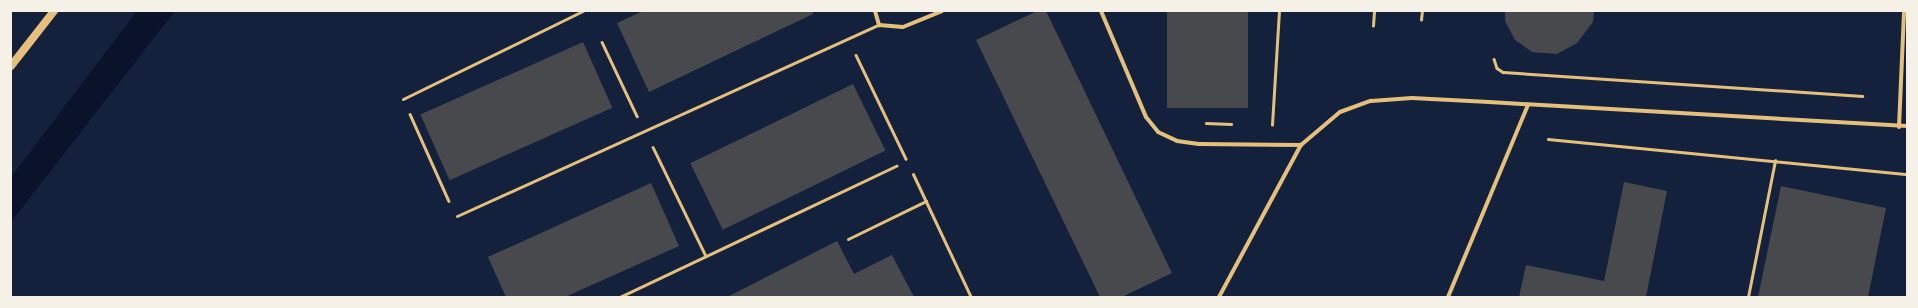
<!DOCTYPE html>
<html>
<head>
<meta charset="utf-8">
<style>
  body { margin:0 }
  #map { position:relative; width:1918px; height:308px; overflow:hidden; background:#14213d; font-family:Commissioner,sans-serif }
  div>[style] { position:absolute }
  .water>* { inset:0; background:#0b132b }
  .building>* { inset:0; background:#48494c; transform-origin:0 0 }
  .path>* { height:2.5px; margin:-1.25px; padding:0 1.25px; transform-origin:1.25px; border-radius:1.25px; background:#e5c07b }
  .service>* { height:3px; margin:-1.5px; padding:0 1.5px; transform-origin:1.5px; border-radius:1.5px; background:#e5c07b }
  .minor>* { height:4px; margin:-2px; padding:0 2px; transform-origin:2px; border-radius:2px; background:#e5c07b }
  .secondary>* { height:8px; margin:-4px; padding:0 4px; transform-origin:4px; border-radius:4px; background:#e5c07b }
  span { translate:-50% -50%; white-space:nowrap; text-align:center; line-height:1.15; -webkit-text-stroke:4px #f6f1e7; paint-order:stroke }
  .frame { position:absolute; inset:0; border:12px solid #f6f1e7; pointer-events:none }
</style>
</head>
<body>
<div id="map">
  <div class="water">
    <div style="clip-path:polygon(137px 11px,175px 11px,11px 222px,11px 177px)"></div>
  </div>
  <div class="building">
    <div style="clip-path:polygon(643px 11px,812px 11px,813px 14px,649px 92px,617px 23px)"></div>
    <div style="clip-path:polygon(1037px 11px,1046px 11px,1172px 273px,1122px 297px,1100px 297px,976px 40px)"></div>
    <div style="left:1167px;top:11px;width:81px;height:97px"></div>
    <div style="clip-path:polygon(1505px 11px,1594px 11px,1593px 22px,1577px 43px,1557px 54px,1532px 52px,1515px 40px,1505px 21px)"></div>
    <div style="left:583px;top:42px;width:72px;height:178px;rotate:66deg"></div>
    <div style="left:853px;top:84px;width:74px;height:181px;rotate:64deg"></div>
    <div style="clip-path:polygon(1624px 182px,1667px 191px,1646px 297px,1519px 297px,1526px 265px,1604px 281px)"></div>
    <div style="clip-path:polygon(651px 183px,679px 246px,565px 297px,506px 297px,488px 257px)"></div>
    <div style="clip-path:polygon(1781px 186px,1886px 208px,1868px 297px,1758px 297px)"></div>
    <div style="clip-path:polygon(837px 241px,854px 274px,892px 255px,914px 297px,727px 297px)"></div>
  </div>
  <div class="path">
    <div style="left:1421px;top:20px;width:9px;rotate:-84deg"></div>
    <div style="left:1373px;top:26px;width:15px;rotate:-86deg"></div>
    <div style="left:602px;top:42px;width:82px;rotate:64.7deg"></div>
    <div style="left:856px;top:55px;width:115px;rotate:64.3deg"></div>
    <div style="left:1494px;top:59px;width:9px;rotate:72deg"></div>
    <div style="left:1497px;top:68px;width:7px;rotate:34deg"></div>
    <div style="left:1503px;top:72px;width:360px;rotate:3.8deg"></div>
    <div style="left:410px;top:114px;width:95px;rotate:65.9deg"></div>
    <div style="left:1206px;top:123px;width:25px;rotate:2deg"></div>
    <div style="left:1272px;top:125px;width:114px;rotate:-86.5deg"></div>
    <div style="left:1548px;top:139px;width:361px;rotate:5.6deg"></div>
    <div style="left:653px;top:147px;width:121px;rotate:64.1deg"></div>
    <div style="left:620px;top:297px;width:306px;rotate:-25.4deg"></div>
    <div style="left:1748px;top:297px;width:139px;rotate:-78.8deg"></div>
  </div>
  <div class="service">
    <div style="left:403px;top:99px;width:200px;rotate:-26.1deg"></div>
    <div style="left:913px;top:174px;width:136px;rotate:64.8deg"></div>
    <div style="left:457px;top:216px;width:463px;rotate:-24.4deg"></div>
    <div style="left:848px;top:239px;width:87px;rotate:-26deg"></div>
  </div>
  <div class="minor">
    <div style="left:875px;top:11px;width:15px;rotate:74deg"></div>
    <div style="left:879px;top:25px;width:24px;rotate:5deg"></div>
    <div style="left:903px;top:27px;width:42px;rotate:-22.3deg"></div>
    <div style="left:1101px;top:11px;width:115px;rotate:67deg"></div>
    <div style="left:1146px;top:117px;width:19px;rotate:51deg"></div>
    <div style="left:1158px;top:132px;width:21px;rotate:25deg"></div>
    <div style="left:1177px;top:141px;width:22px;rotate:8deg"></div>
    <div style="left:1199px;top:144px;width:102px;rotate:0.6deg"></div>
    <div style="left:1899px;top:127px;width:116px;rotate:-87.5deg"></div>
    <div style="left:1219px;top:297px;width:173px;rotate:-61.7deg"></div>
    <div style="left:1301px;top:145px;width:51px;rotate:-40.2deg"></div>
    <div style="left:1340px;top:112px;width:33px;rotate:-20deg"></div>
    <div style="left:1371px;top:101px;width:41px;rotate:-4.2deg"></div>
    <div style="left:1412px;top:98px;width:77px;rotate:3deg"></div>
    <div style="left:1489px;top:102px;width:419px;rotate:3.3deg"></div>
    <div style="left:1448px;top:297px;width:208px;rotate:-67.4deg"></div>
  </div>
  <div class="secondary">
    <div style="left:11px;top:66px;width:70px;rotate:-52deg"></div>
  </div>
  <div class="frame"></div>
</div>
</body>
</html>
